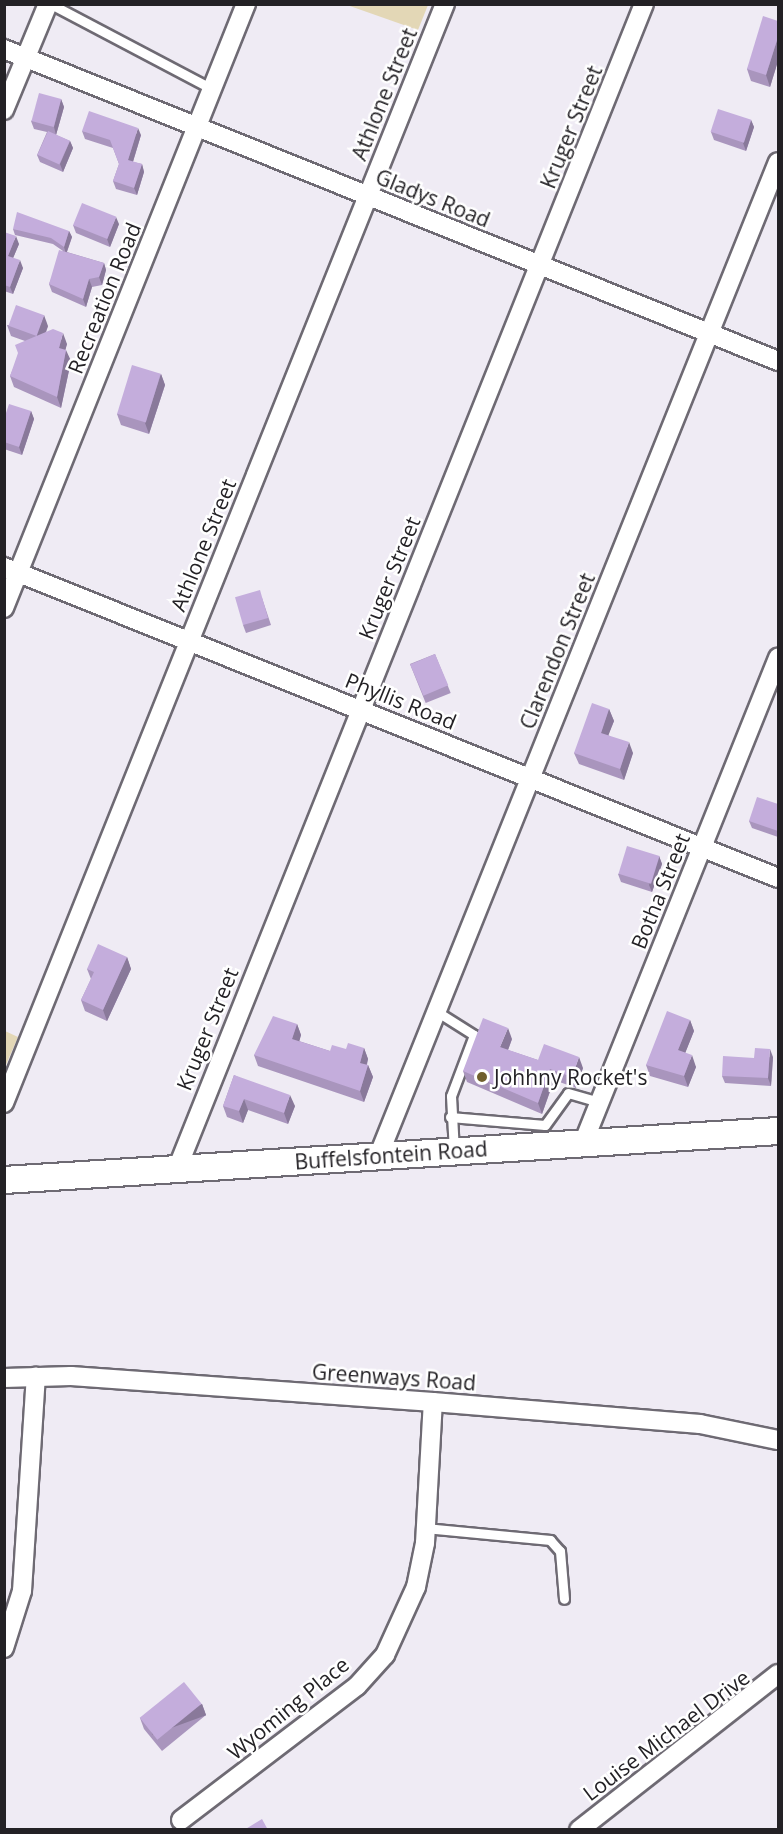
<!DOCTYPE html>
<html>
<head>
<meta charset="utf-8">
<style>
  body { margin:0 }
  #map { position:relative; width:783px; height:1834px; overflow:hidden; background:#efebf4; font-family:"Open Sans",sans-serif }
  div>[style] { position:absolute }
  .green>* { inset:0; background:#e3d7b6 }
  .roads { filter:drop-shadow(2px 0 #6e6a73) drop-shadow(-2px 0 #6e6a73) drop-shadow(0 2px #6e6a73) drop-shadow(0 -2px #6e6a73) }
  .service>* { height:9px; margin:-4.5px; padding:0 4.5px; transform-origin:4.5px; border-radius:4.5px; background:#fff }
  .minor>* { height:18px; margin:-9px; padding:0 9px; transform-origin:9px; border-radius:9px; background:#fff }
  .secondary>* { height:26px; margin:-13px; padding:0 13px; transform-origin:13px; border-radius:13px; background:#fff }
  .wall>* { inset:0; background:#a995bd; transform-origin:0 0 }
  .shaded-wall>* { inset:0; background:#89799a; transform-origin:0 0 }
  .building>* { inset:0; background:#c4addc; transform-origin:0 0 }
  .dots>* { width:16px; height:16px; translate:-50% -50%; box-sizing:border-box; border:3px solid #fff; border-radius:50% }
  span { translate:-50% -50%; white-space:nowrap; text-align:center; line-height:1.15; -webkit-text-stroke:5px #fff; paint-order:stroke }
  .street-label { font-size:21px; color:#232125 }
  .poi-label { font-size:21px; color:#232125 }
  .left { translate:0 -50%; text-align:left }
  .frame { position:absolute; inset:0; border:6px solid #232125; pointer-events:none }
</style>
</head>
<body>
<div id="map">
  <div class="green">
    <div style="clip-path:polygon(347px 5px,428px 5px,418px 30px)"></div>
    <div style="clip-path:polygon(5px 1031px,18px 1037px,5px 1067px)"></div>
  </div>
  <div class="roads">
    <div class="service">
      <div style="left:51px;top:4px;width:182px;rotate:27.8deg"></div>
      <div style="left:436px;top:1011px;width:45px;rotate:32.3deg"></div>
      <div style="left:474px;top:1035px;width:65px;rotate:110.7deg"></div>
      <div style="left:451px;top:1096px;width:55px;rotate:86.9deg"></div>
      <div style="left:450px;top:1117px;width:95px;rotate:4.8deg"></div>
      <div style="left:545px;top:1125px;width:39px;rotate:-54deg"></div>
      <div style="left:568px;top:1093px;width:32px;rotate:16deg"></div>
      <div style="left:425px;top:1528px;width:126px;rotate:5.5deg"></div>
      <div style="left:550px;top:1540px;width:15px;rotate:48deg"></div>
      <div style="left:560px;top:1551px;width:48px;rotate:85.2deg"></div>
    </div>
    <div class="minor">
      <div style="left:4px;top:49px;width:835px;rotate:21.95deg"></div>
      <div style="left:4px;top:110px;width:115px;rotate:-67.5deg"></div>
      <div style="left:4px;top:567px;width:834px;rotate:21.89deg"></div>
      <div style="left:4px;top:608px;width:651px;rotate:-68.17deg"></div>
      <div style="left:4px;top:1103px;width:1184px;rotate:-68.14deg"></div>
      <div style="left:584px;top:1141px;width:521px;rotate:-68.12deg"></div>
      <div style="left:378px;top:1157px;width:1072px;rotate:-68.1deg"></div>
      <div style="left:177px;top:1169px;width:1255px;rotate:-68.16deg"></div>
      <div style="left:4px;top:1378px;width:67px;rotate:-1.7deg"></div>
      <div style="left:71px;top:1376px;width:363px;rotate:4.1deg"></div>
      <div style="left:433px;top:1402px;width:268px;rotate:4.7deg"></div>
      <div style="left:700px;top:1424px;width:80px;rotate:11.6deg"></div>
      <div style="left:4px;top:1648px;width:60px;rotate:-72.5deg"></div>
      <div style="left:22px;top:1591px;width:215px;rotate:-86.3deg"></div>
      <div style="left:181px;top:1820px;width:221px;rotate:-37.3deg"></div>
      <div style="left:357px;top:1686px;width:42px;rotate:-47.9deg"></div>
      <div style="left:385px;top:1655px;width:75px;rotate:-65.5deg"></div>
      <div style="left:416px;top:1587px;width:45px;rotate:-78.4deg"></div>
      <div style="left:425px;top:1543px;width:141px;rotate:-86.8deg"></div>
      <div style="left:579px;top:1830px;width:253px;rotate:-38.1deg"></div>
    </div>
    <div class="secondary">
      <div style="left:4px;top:1180px;width:776px;rotate:-3.62deg"></div>
    </div>
  </div>
  <div class="wall">
    <div style="clip-path:polygon(778px 21px,778px 61px,770px 87px,751px 81px,747px 69px)"></div>
    <div style="clip-path:polygon(61px 99px,64px 107px,56px 135px,70px 141px,73px 148px,63px 172px,40px 162px,37px 155px,47px 132px,34px 129px,31px 121px)"></div>
    <div style="clip-path:polygon(751px 120px,754px 127px,746px 151px,714px 140px,711px 132px)"></div>
    <div style="clip-path:polygon(82px 131px,141px 135px,133px 162px,142px 164px,144px 172px,137px 195px,116px 189px,113px 181px,119px 164px,113px 148px,85px 139px)"></div>
    <div style="clip-path:polygon(119px 224px,110px 247px,76px 233px,73px 225px)"></div>
    <div style="clip-path:polygon(13px 229px,69px 231px,72px 237px,67px 252px,104px 263px,106px 270px,102px 285px,92px 287px,86px 307px,52px 292px,49px 284px,63px 251px,53px 244px,15px 235px)"></div>
    <div style="clip-path:polygon(4px 232px,19px 244px,13px 258px,23px 268px,13px 294px,4px 291px)"></div>
    <div style="clip-path:polygon(7px 325px,48px 326px,46px 333px,67px 344px,65px 350px,71px 361px,61px 408px,14px 387px,10px 376px,25px 341px,11px 336px)"></div>
    <div style="clip-path:polygon(161px 374px,165px 385px,149px 434px,121px 425px,117px 414px)"></div>
    <div style="clip-path:polygon(31px 411px,34px 419px,22px 455px,4px 449px,4px 419px)"></div>
    <div style="clip-path:polygon(262px 598px,271px 625px,246px 633px,243px 625px)"></div>
    <div style="left:435px;top:654px;width:42px;height:27px;rotate:68deg"></div>
    <div style="clip-path:polygon(609px 709px,614px 721px,608px 735px,633px 753px,624px 780px,579px 764px,574px 753px)"></div>
    <div style="clip-path:polygon(778px 804px,778px 837px,752px 828px,749px 821px)"></div>
    <div style="clip-path:polygon(659px 856px,662px 864px,652px 892px,621px 882px,618px 874px)"></div>
    <div style="clip-path:polygon(127px 957px,131px 969px,107px 1021px,85px 1011px,81px 1000px,91px 979px,87px 969px)"></div>
    <div style="clip-path:polygon(690px 1020px,694px 1031px,685px 1053px,696px 1067px,688px 1087px,650px 1076px,646px 1065px)"></div>
    <div style="clip-path:polygon(297px 1024px,301px 1035px,299px 1041px,330px 1051px,364px 1048px,368px 1059px,367px 1065px,368px 1065px,373px 1077px,364px 1102px,258px 1066px,254px 1055px)"></div>
    <div style="clip-path:polygon(512px 1039px,508px 1050px,538px 1060px,583px 1068px,576px 1088px,554px 1080px,542px 1114px,467px 1082px,463px 1071px)"></div>
    <div style="clip-path:polygon(773px 1057px,771px 1086px,725px 1083px,722px 1076px,754px 1058px)"></div>
    <div style="clip-path:polygon(234px 1075px,295px 1106px,288px 1124px,248px 1110px,243px 1123px,227px 1117px,223px 1106px)"></div>
    <div style="clip-path:polygon(202px 1704px,206px 1715px,162px 1751px,144px 1729px,140px 1718px)"></div>
  </div>
  <div class="shaded-wall">
    <div style="clip-path:polygon(778px 37px,778px 61px,770px 87px,766px 75px)"></div>
    <div style="clip-path:polygon(61px 99px,64px 107px,56px 135px,54px 127px)"></div>
    <div style="clip-path:polygon(751px 120px,754px 127px,746px 151px,743px 143px)"></div>
    <div style="clip-path:polygon(138px 128px,141px 135px,131px 168px,128px 160px)"></div>
    <div style="clip-path:polygon(70px 141px,73px 148px,63px 172px,60px 164px)"></div>
    <div style="clip-path:polygon(142px 164px,144px 172px,137px 195px,134px 188px)"></div>
    <div style="clip-path:polygon(116px 217px,119px 224px,110px 247px,107px 239px)"></div>
    <div style="clip-path:polygon(69px 231px,72px 237px,66px 254px,64px 247px)"></div>
    <div style="clip-path:polygon(16px 236px,19px 244px,11px 263px,8px 256px)"></div>
    <div style="clip-path:polygon(20px 260px,23px 268px,13px 294px,10px 287px)"></div>
    <div style="clip-path:polygon(104px 263px,106px 270px,102px 285px,99px 277px)"></div>
    <div style="clip-path:polygon(89px 279px,92px 287px,86px 307px,83px 299px)"></div>
    <div style="clip-path:polygon(44px 315px,48px 326px,40px 346px,36px 335px)"></div>
    <div style="clip-path:polygon(63px 333px,67px 344px,63px 359px,59px 348px)"></div>
    <div style="clip-path:polygon(66px 350px,71px 361px,61px 408px,57px 397px)"></div>
    <div style="clip-path:polygon(161px 374px,165px 385px,149px 434px,145px 423px)"></div>
    <div style="clip-path:polygon(31px 411px,34px 419px,22px 455px,19px 447px)"></div>
    <div style="clip-path:polygon(609px 709px,614px 721px,605px 744px,601px 733px)"></div>
    <div style="clip-path:polygon(629px 742px,633px 753px,624px 780px,620px 769px)"></div>
    <div style="clip-path:polygon(659px 856px,662px 864px,652px 892px,649px 885px)"></div>
    <div style="clip-path:polygon(127px 957px,131px 969px,107px 1021px,103px 1010px)"></div>
    <div style="clip-path:polygon(690px 1020px,694px 1031px,682px 1061px,678px 1050px)"></div>
    <div style="clip-path:polygon(297px 1024px,301px 1035px,297px 1050px,292px 1039px)"></div>
    <div style="clip-path:polygon(508px 1028px,512px 1039px,505px 1058px,500px 1047px)"></div>
    <div style="clip-path:polygon(364px 1048px,368px 1059px,364px 1074px,360px 1063px)"></div>
    <div style="clip-path:polygon(770px 1049px,773px 1057px,771px 1086px,768px 1078px)"></div>
    <div style="clip-path:polygon(692px 1055px,696px 1067px,688px 1087px,684px 1076px)"></div>
    <div style="clip-path:polygon(579px 1057px,583px 1068px,576px 1088px,572px 1077px)"></div>
    <div style="clip-path:polygon(368px 1065px,373px 1077px,364px 1102px,360px 1091px)"></div>
    <div style="clip-path:polygon(550px 1069px,554px 1080px,542px 1114px,538px 1103px)"></div>
    <div style="clip-path:polygon(290px 1095px,295px 1106px,288px 1124px,284px 1113px)"></div>
    <div style="clip-path:polygon(244px 1099px,248px 1110px,243px 1123px,239px 1111px)"></div>
    <div style="left:202px;top:1704px;width:12px;height:57px;rotate:70deg"></div>
  </div>
  <div class="building">
    <div style="clip-path:polygon(763px 16px,778px 21px,778px 37px,766px 75px,747px 69px)"></div>
    <div style="left:39px;top:93px;width:23px;height:29px;rotate:15deg"></div>
    <div style="left:718px;top:109px;width:35px;height:24px;rotate:18deg"></div>
    <div style="clip-path:polygon(89px 111px,138px 128px,128px 160px,142px 164px,134px 188px,113px 181px,119px 164px,110px 140px,82px 131px)"></div>
    <div style="left:48px;top:131px;width:24px;height:26px;rotate:24deg"></div>
    <div style="left:82px;top:203px;width:37px;height:24px;rotate:22deg"></div>
    <div style="clip-path:polygon(17px 212px,69px 231px,64px 247px,51px 238px,13px 229px)"></div>
    <div style="clip-path:polygon(4px 232px,16px 236px,8px 256px,20px 260px,10px 287px,4px 285px)"></div>
    <div style="clip-path:polygon(59px 250px,104px 263px,99px 277px,89px 279px,83px 299px,49px 284px)"></div>
    <div style="left:16px;top:305px;width:30px;height:22px;rotate:20deg"></div>
    <div style="clip-path:polygon(53px 329px,63px 333px,59px 348px,66px 350px,57px 397px,10px 376px,18px 353px,15px 345px)"></div>
    <div style="left:132px;top:365px;width:30px;height:51px;rotate:17deg"></div>
    <div style="clip-path:polygon(9px 404px,31px 411px,19px 447px,4px 442px,4px 419px)"></div>
    <div style="left:260px;top:590px;width:29px;height:26px;rotate:74deg"></div>
    <div style="left:435px;top:654px;width:34px;height:27px;rotate:67deg"></div>
    <div style="clip-path:polygon(592px 703px,609px 709px,601px 733px,629px 742px,620px 769px,574px 753px)"></div>
    <div style="clip-path:polygon(757px 797px,778px 804px,778px 831px,749px 821px)"></div>
    <div style="left:627px;top:846px;width:34px;height:29px;rotate:17deg"></div>
    <div style="clip-path:polygon(98px 944px,127px 957px,103px 1010px,81px 1000px,94px 972px,87px 969px)"></div>
    <div style="clip-path:polygon(667px 1011px,690px 1020px,678px 1050px,692px 1055px,684px 1076px,646px 1065px)"></div>
    <div style="clip-path:polygon(273px 1016px,297px 1024px,292px 1039px,330px 1051px,332px 1045px,346px 1049px,348px 1043px,364px 1048px,360px 1063px,368px 1065px,360px 1091px,254px 1055px)"></div>
    <div style="clip-path:polygon(483px 1018px,508px 1028px,500px 1047px,538px 1060px,544px 1044px,579px 1057px,572px 1077px,550px 1069px,538px 1103px,463px 1071px)"></div>
    <div style="clip-path:polygon(755px 1048px,770px 1049px,768px 1078px,722px 1076px,723px 1056px,754px 1058px)"></div>
    <div style="clip-path:polygon(234px 1075px,290px 1095px,284px 1113px,244px 1099px,239px 1111px,223px 1106px)"></div>
    <div style="left:184px;top:1682px;width:28px;height:57px;rotate:51deg"></div>
    <div style="clip-path:polygon(262px 1819px,268px 1830px,244px 1830px)"></div>
  </div>
  <div class="dots">
    <div style="left:482px;top:1077px;background:#705f2d"></div>
  </div>
  <div class="street-label">
    <span style="left:384px;top:94px;rotate:-68deg">Athlone Street</span>
    <span style="left:571px;top:127px;rotate:-68deg">Kruger Street</span>
    <span style="left:433px;top:198px;rotate:22deg">Gladys Road</span>
    <span style="left:104px;top:298px;rotate:-68deg">Recreation Road</span>
    <span style="left:203px;top:545px;rotate:-68deg">Athlone Street</span>
    <span style="left:389px;top:578px;rotate:-68deg">Kruger Street</span>
    <span style="left:557px;top:651px;rotate:-68deg">Clarendon Street</span>
    <span style="left:401px;top:701px;rotate:22deg">Phyllis Road</span>
    <span style="left:660px;top:891px;rotate:-68deg">Botha Street</span>
    <span style="left:207px;top:1029px;rotate:-68deg">Kruger Street</span>
    <span style="left:391px;top:1155px;rotate:-4deg">Buffelsfontein Road</span>
    <span style="left:394px;top:1377px;rotate:4deg">Greenways Road</span>
    <span style="left:288px;top:1708px;rotate:-39deg">Wyoming Place</span>
    <span style="left:666px;top:1735px;rotate:-37deg">Louise Michael Drive</span>
  </div>
  <div class="poi-label">
    <span class="left" style="left:494px;top:1077px">Johhny Rocket's</span>
  </div>
  <div class="frame"></div>
</div>
</body>
</html>
